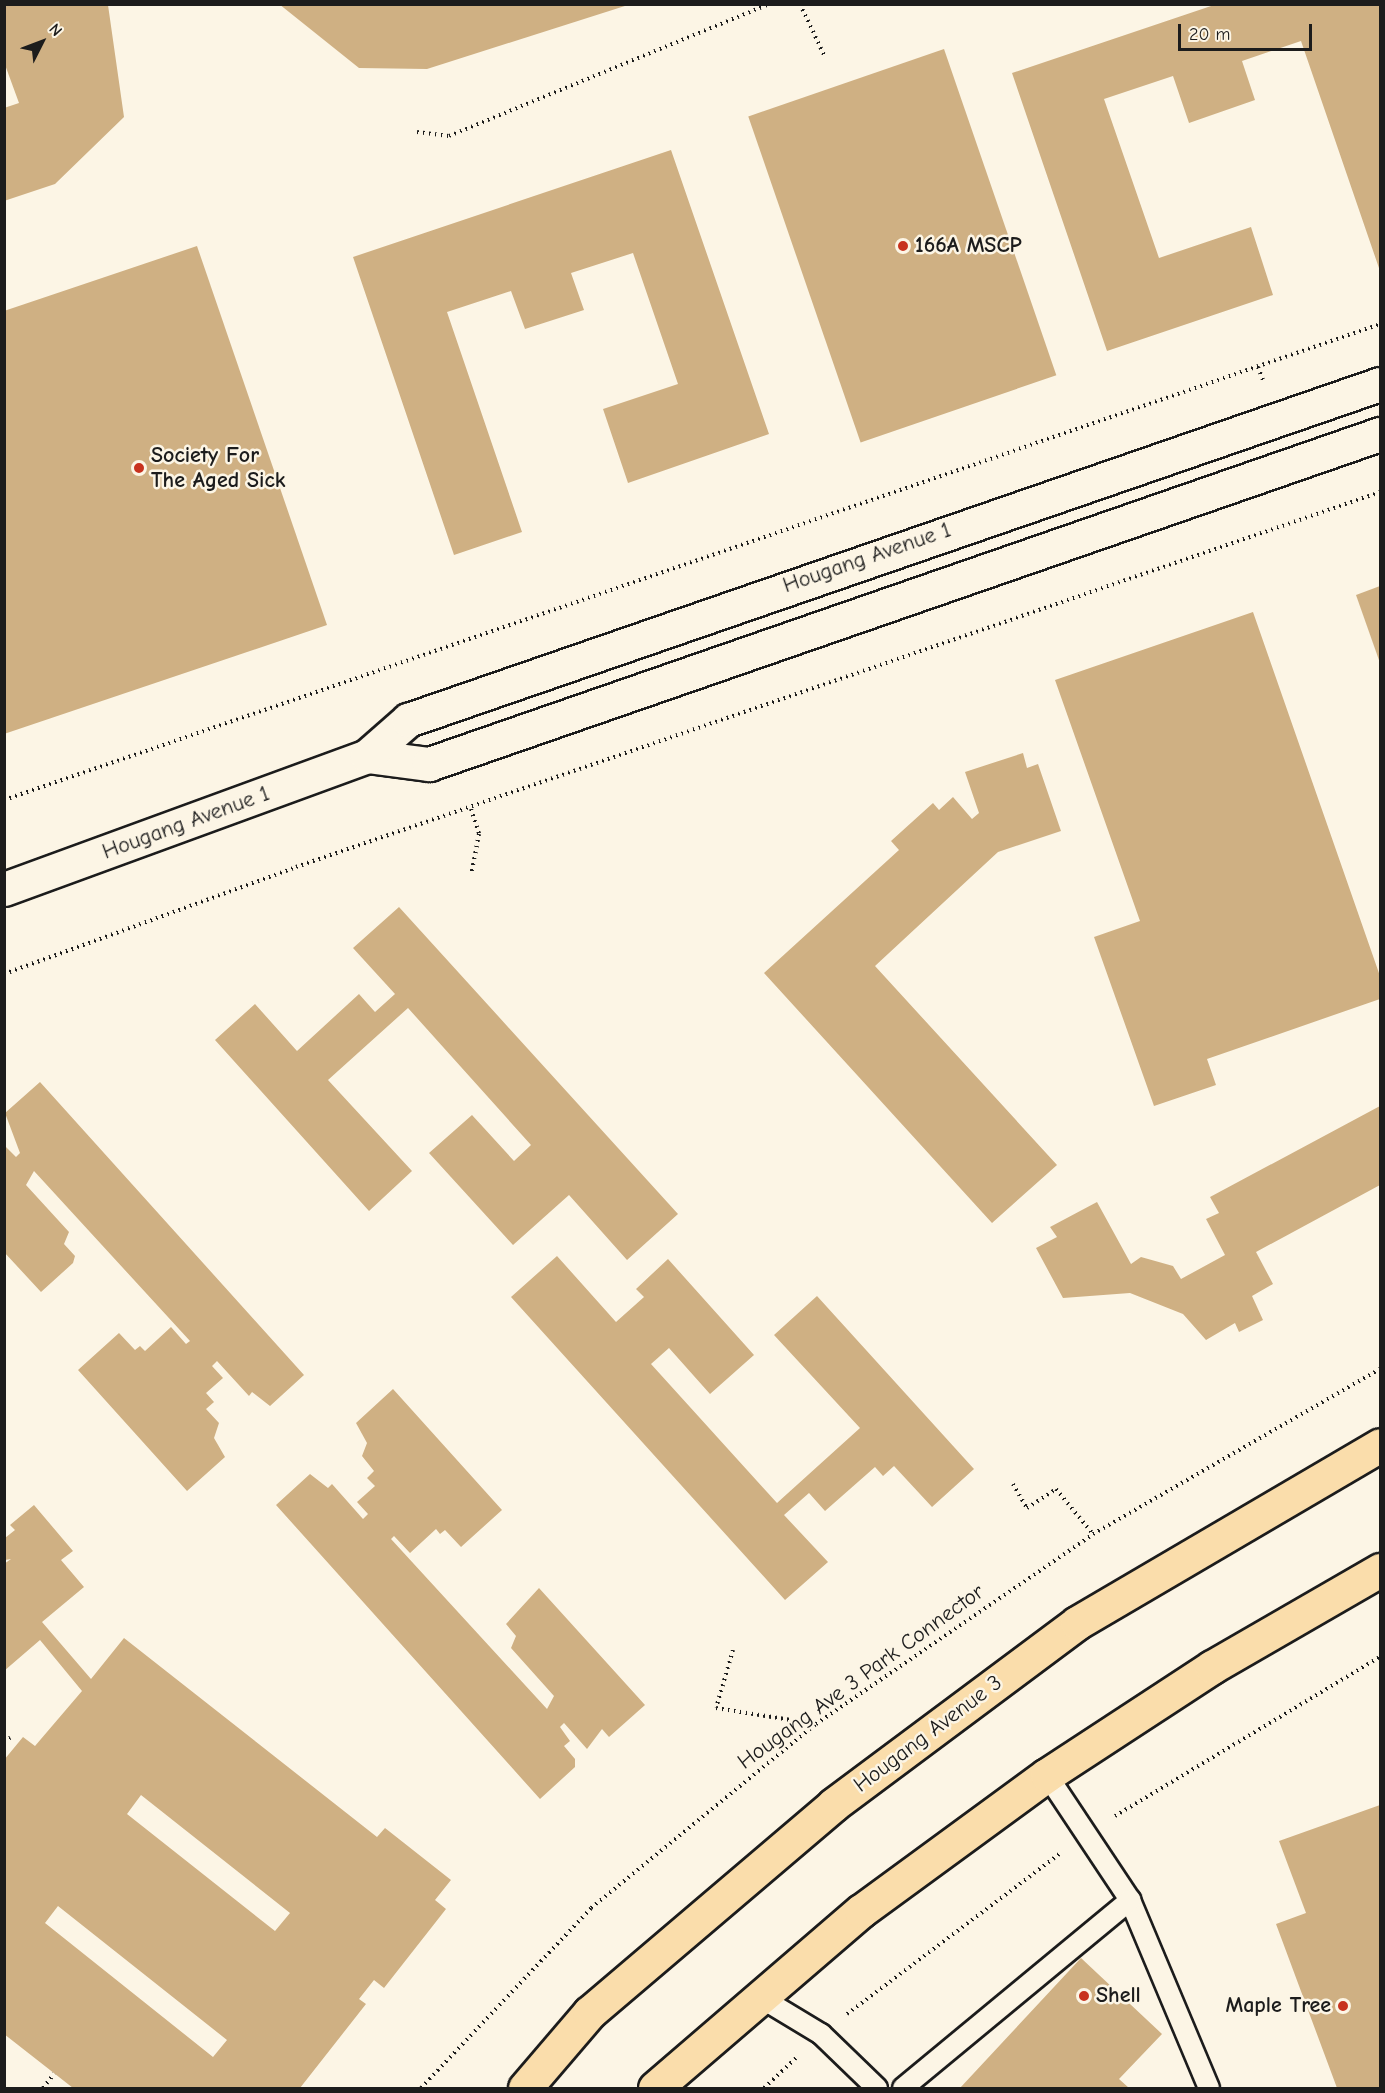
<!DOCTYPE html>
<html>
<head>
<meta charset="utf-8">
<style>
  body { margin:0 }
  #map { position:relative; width:1385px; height:2093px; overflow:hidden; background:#fcf5e5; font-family:"Comic Neue",sans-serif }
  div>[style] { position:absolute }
  .building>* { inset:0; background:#cfb083; transform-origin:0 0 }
  .path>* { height:4px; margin-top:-2px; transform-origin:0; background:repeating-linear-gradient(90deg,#1c1c1c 0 1.5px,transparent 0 6px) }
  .roads { filter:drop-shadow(2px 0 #1c1c1c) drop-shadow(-2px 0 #1c1c1c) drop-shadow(0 2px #1c1c1c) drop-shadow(0 -2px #1c1c1c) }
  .service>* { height:20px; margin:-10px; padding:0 10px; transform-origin:10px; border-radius:10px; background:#fcf5e5 }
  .minor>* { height:33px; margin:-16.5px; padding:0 16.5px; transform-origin:16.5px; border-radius:16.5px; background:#fcf5e5 }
  .trunk>* { height:33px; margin:-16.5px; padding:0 16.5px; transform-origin:16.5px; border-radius:16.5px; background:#faddab }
  .dots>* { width:16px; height:16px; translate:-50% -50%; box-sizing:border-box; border:3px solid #fcf5e5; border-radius:50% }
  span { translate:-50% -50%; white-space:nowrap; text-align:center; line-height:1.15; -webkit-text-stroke:5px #fcf5e5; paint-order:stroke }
  .poi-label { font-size:22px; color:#1c1c1c; font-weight:700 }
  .left { translate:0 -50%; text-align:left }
  .right { translate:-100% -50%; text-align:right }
  .street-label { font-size:22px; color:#1c1c1c }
  .frame { position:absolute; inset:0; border:6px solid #1c1c1c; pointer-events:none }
  .north { position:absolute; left:12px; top:12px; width:60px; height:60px; -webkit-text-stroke:4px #fcf5e5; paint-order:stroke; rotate:48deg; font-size:16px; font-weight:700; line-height:24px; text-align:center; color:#1c1c1c }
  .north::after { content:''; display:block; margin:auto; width:21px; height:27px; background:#1c1c1c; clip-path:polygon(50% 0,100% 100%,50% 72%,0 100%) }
  .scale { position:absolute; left:1178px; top:24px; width:134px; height:27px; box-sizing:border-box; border:3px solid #1c1c1c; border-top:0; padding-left:8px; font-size:18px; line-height:21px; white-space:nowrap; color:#1c1c1c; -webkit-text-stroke:4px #fcf5e5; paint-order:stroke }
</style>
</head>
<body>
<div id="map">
  <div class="building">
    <div style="clip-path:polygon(4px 4px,108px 5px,124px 117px,55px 184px,4px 201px,4px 108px,19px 103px,4px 62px)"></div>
    <div style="clip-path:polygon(279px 4px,628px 4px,628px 5px,427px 69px,359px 68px)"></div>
    <div style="clip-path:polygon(1217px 4px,1380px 4px,1380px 271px,1301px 41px,1242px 61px,1255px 100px,1189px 123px,1173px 76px,1104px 99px,1159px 258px,1251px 227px,1273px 295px,1107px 351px,1012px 73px)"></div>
    <div style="left:944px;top:49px;width:345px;height:207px;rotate:71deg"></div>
    <div style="clip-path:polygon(671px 150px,769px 434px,628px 483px,603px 409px,678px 384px,633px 253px,571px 273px,584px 310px,525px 329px,511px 291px,447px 312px,522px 532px,454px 555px,353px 257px)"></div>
    <div style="clip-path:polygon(197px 246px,327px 625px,4px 734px,4px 311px)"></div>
    <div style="clip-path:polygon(1380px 586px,1380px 663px,1356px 595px)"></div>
    <div style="clip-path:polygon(1253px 612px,1380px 976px,1380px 999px,1207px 1059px,1216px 1085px,1154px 1106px,1094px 937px,1140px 921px,1055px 680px)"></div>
    <div style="clip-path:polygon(1023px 753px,1027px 768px,1038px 764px,1061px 831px,998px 852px,875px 966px,1057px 1165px,992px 1223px,764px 973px,899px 850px,891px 841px,933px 803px,939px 810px,953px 797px,972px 819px,979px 813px,965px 772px)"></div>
    <div style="clip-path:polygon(399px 907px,678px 1214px,627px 1260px,569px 1195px,513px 1245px,429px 1153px,472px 1115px,514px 1161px,531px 1145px,408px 1008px,328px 1080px,412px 1171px,369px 1211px,215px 1040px,255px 1004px,297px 1051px,359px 994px,375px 1012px,395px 994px,353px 948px)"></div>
    <div style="clip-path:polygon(40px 1082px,304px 1375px,270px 1406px,252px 1392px,249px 1396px,217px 1361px,212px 1366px,223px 1378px,206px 1393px,214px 1402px,206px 1409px,219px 1423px,214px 1438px,225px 1457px,187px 1491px,78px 1370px,119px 1333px,135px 1350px,140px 1346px,145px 1351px,171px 1327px,186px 1344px,190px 1341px,34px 1171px,26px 1185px,69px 1232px,64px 1244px,75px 1256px,73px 1263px,41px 1292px,4px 1252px,4px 1145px,16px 1157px,20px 1153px,5px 1113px)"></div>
    <div style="clip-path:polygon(1380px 1106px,1380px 1185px,1256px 1252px,1273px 1284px,1252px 1296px,1263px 1320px,1239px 1332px,1235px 1323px,1206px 1340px,1183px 1314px,1130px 1293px,1063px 1298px,1036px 1248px,1057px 1237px,1050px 1227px,1097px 1202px,1131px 1264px,1141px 1257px,1173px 1266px,1181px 1279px,1225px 1255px,1206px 1219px,1219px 1213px,1210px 1197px)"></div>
    <div style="clip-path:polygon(557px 1256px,616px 1322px,644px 1297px,636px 1289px,668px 1259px,754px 1355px,710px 1394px,669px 1348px,651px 1364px,777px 1503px,860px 1428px,774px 1335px,817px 1296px,974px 1469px,932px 1507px,894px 1466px,883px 1476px,875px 1467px,825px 1511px,809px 1493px,784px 1515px,828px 1562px,785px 1600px,511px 1297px)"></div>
    <div style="clip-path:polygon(393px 1389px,502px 1510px,461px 1547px,445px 1530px,440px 1534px,436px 1529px,410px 1553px,394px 1536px,391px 1539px,547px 1709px,554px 1696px,511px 1648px,516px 1636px,506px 1624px,539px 1588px,645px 1705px,609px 1737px,602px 1729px,587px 1749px,564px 1723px,560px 1727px,570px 1741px,564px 1746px,575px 1759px,575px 1767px,540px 1799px,276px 1505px,310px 1474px,328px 1488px,332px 1484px,363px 1519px,368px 1514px,357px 1502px,375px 1486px,367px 1478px,374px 1471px,362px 1456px,367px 1443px,356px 1423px)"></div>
    <div style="clip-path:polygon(evenodd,34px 1505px,73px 1551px,61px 1560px,84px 1587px,42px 1622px,91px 1679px,124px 1638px,377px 1837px,385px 1828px,451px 1880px,435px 1900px,446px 1909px,384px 1988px,374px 1980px,359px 1999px,366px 2004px,300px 2088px,73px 2088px,4px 2034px,4px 1760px,23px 1737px,35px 1746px,82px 1691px,40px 1640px,4px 1671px,4px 1564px,11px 1559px,5px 1560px,5px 1538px,15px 1530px,10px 1525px,34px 1505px,141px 1795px,290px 1913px,275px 1931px,127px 1814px,141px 1795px,34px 1505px,58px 1906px,227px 2040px,213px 2057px,45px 1923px,58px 1906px)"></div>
    <div style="clip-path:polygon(1380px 1805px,1380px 2088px,1337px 2088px,1276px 1924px,1306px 1913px,1279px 1841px)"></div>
    <div style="clip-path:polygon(1081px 1958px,1162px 2034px,1119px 2079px,1129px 2088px,960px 2088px)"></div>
  </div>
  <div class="path">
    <div style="left:800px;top:4px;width:56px;rotate:64.8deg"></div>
    <div style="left:417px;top:132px;width:32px;rotate:7deg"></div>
    <div style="left:449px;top:136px;width:346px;rotate:-22.4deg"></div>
    <div style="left:1258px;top:367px;width:17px;rotate:69deg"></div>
    <div style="left:4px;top:800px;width:1456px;rotate:-19.08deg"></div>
    <div style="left:471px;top:809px;width:26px;rotate:72deg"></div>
    <div style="left:479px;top:834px;width:38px;rotate:101deg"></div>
    <div style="left:4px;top:974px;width:311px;rotate:-20.1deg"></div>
    <div style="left:296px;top:867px;width:1147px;rotate:-19.08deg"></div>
    <div style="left:1013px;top:1484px;width:28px;rotate:60deg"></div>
    <div style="left:1027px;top:1508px;width:35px;rotate:-33deg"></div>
    <div style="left:1056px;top:1489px;width:58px;rotate:50.6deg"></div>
    <div style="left:733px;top:1650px;width:60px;rotate:106.3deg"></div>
    <div style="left:716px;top:1708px;width:101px;rotate:9.1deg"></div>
    <div style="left:4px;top:1741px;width:7px;rotate:-27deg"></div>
    <div style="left:1115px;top:1816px;width:309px;rotate:-31deg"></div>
    <div style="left:847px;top:2014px;width:266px;rotate:-37deg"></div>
    <div style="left:43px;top:2088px;width:18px;rotate:-52deg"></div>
    <div style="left:421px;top:2088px;width:248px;rotate:-46.6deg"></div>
    <div style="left:591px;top:1908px;width:291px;rotate:-39.3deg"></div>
    <div style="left:816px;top:1724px;width:336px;rotate:-34.4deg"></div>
    <div style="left:1093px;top:1534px;width:331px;rotate:-29.9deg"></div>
    <div style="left:764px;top:2088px;width:44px;rotate:-43.2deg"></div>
  </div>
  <div class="roads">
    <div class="service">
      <div style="left:1047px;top:1775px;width:150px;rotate:56.4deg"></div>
      <div style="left:1130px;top:1900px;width:204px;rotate:67.2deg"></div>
      <div style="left:758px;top:1996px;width:74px;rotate:31.1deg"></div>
      <div style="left:821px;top:2034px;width:78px;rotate:44deg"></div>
      <div style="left:903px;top:2088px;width:295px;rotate:-39.6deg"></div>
    </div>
    <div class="minor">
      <div style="left:367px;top:756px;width:63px;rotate:7.4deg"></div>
      <div style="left:429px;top:764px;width:1007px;rotate:-19.14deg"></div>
      <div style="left:4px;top:889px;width:387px;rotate:-20.1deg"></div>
      <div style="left:367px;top:756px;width:55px;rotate:-41.3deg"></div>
      <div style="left:408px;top:720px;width:1028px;rotate:-19.07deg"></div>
    </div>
    <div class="trunk">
      <div style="left:525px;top:2088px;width:99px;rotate:-49.5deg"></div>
      <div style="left:589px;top:2013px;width:321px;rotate:-40.4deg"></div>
      <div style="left:833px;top:1805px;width:304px;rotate:-36.7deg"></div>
      <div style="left:1077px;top:1623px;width:351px;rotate:-30.4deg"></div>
      <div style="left:655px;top:2088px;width:272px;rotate:-40.7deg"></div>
      <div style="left:861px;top:1911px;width:230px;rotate:-36.2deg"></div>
      <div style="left:1047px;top:1775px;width:197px;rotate:-33.2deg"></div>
      <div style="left:1212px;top:1667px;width:194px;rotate:-30deg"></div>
    </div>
  </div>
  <div class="dots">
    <div style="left:903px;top:246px;background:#c8321e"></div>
    <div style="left:139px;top:468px;background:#c8321e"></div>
    <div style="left:1084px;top:1996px;background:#c8321e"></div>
    <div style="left:1343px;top:2006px;background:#c8321e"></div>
  </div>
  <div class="poi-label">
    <span class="left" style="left:915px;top:246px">166A MSCP</span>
    <span class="left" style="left:151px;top:468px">Society For<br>The Aged Sick</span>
    <span class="left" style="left:1096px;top:1996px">Shell</span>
    <span class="right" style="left:1331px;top:2006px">Maple Tree</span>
  </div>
  <div class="street-label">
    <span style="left:867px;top:558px;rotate:-19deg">Hougang Avenue 1</span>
    <span style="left:186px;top:823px;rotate:-20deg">Hougang Avenue 1</span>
    <span style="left:861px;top:1677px;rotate:-36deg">Hougang Ave 3 Park Connector</span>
    <span style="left:928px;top:1734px;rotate:-37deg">Hougang Avenue 3</span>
  </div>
  <div class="frame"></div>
  <div class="north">N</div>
  <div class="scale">20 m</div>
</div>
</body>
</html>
